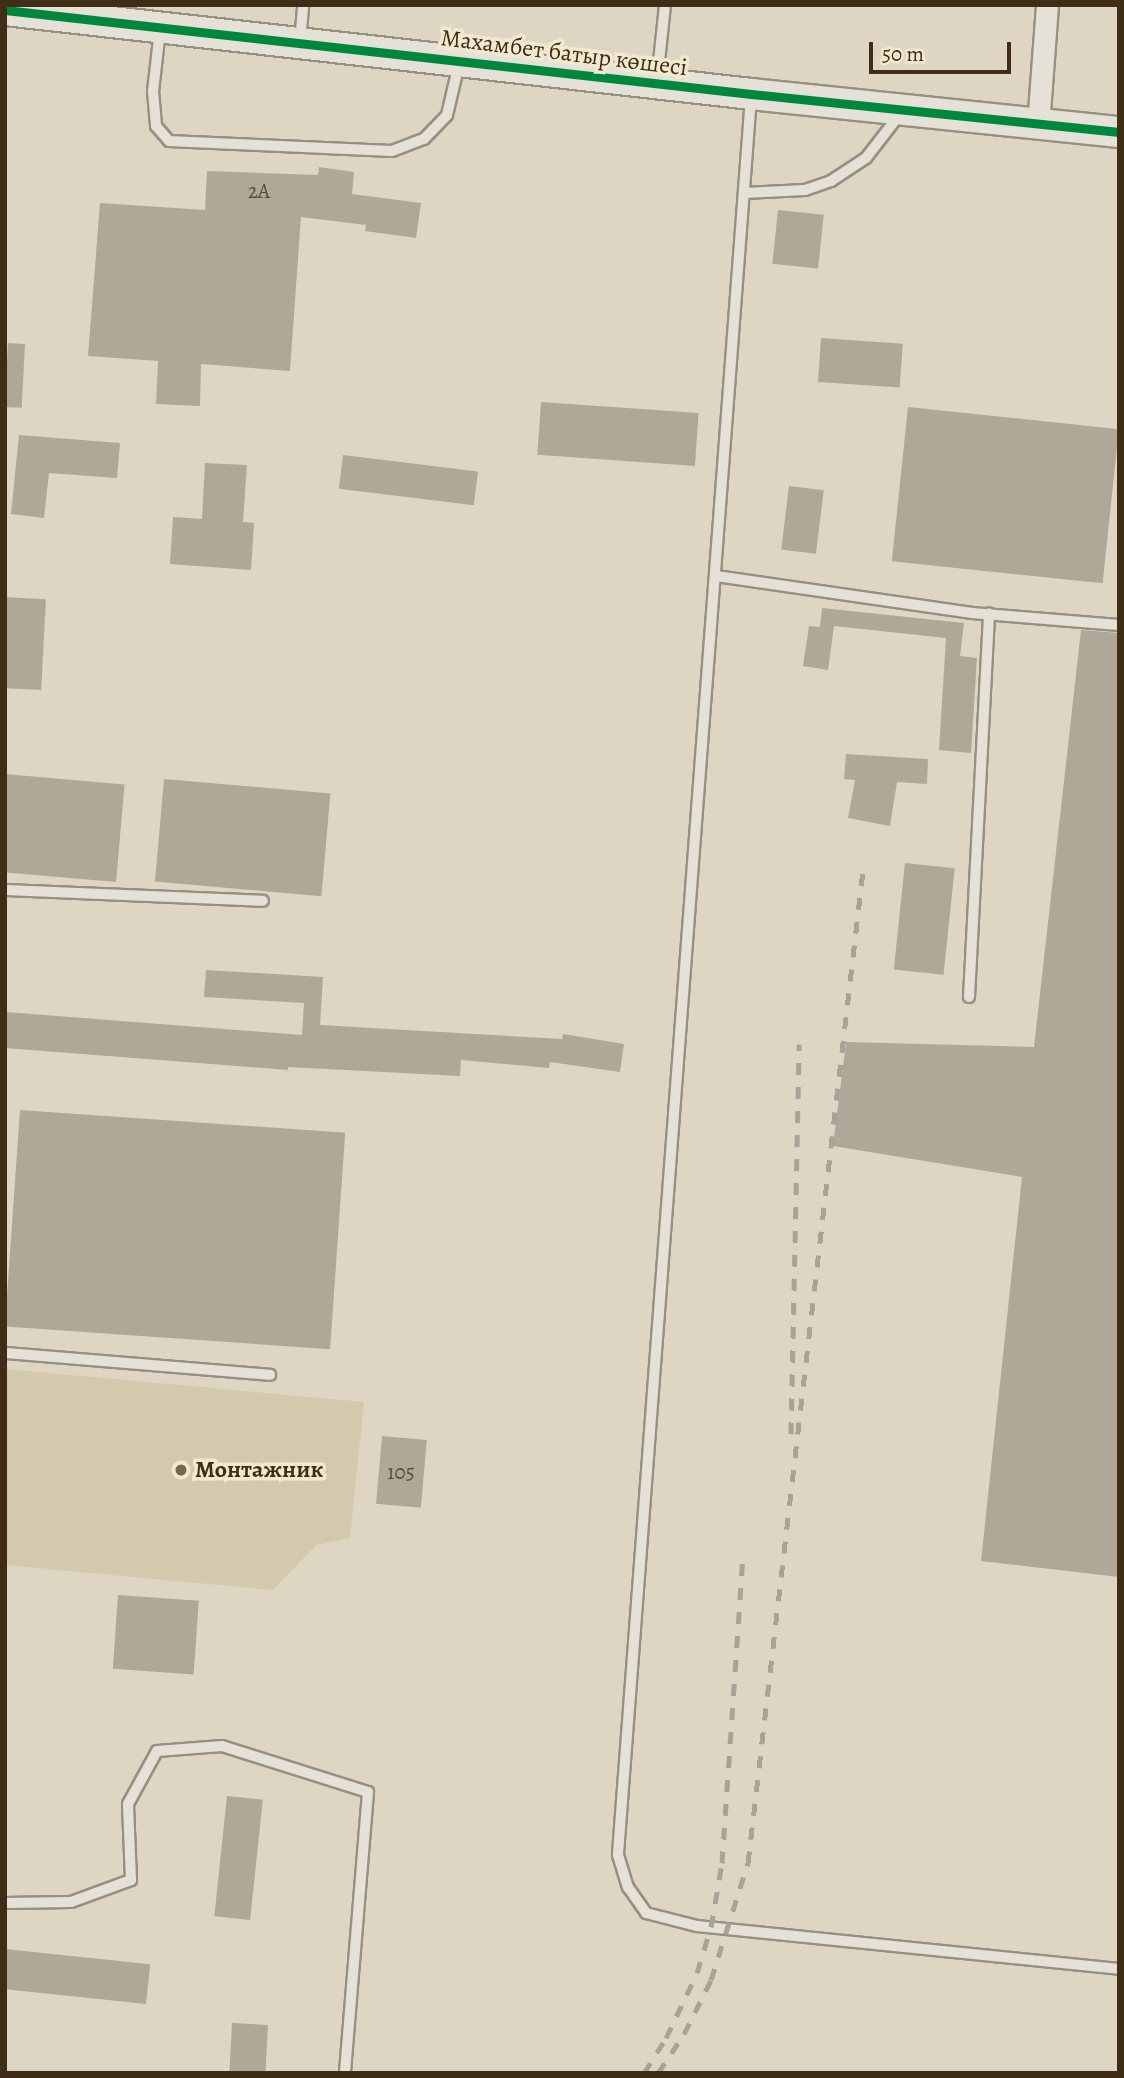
<!DOCTYPE html>
<html>
<head>
<meta charset="utf-8">
<style>
  body { margin:0 }
  #map { position:relative; width:1124px; height:2078px; overflow:hidden; background:#ded6c2; font-family:Alegreya,serif }
  div>[style] { position:absolute }
  .green>* { inset:0; background:#d4c9ad }
  .building>* { inset:0; background:#afa899; transform-origin:0 0 }
  .roads { filter:drop-shadow(2px 0 #969081) drop-shadow(-2px 0 #969081) drop-shadow(0 2px #969081) drop-shadow(0 -2px #969081) }
  .lane>* { height:10px; margin:-5px; padding:0 5px; transform-origin:5px; border-radius:5px; background:#e5e1d7 }
  .street>* { height:21px; margin:-10.5px; padding:0 10.5px; transform-origin:10.5px; border-radius:10.5px; background:#e5e1d7 }
  .secondary>* { height:30px; margin:-15px; padding:0 15px; transform-origin:15px; border-radius:15px; background:#e5e1d7 }
  .rail>* { height:5px; margin-top:-2.5px; transform-origin:0; background:repeating-linear-gradient(90deg,#a8a298 0 12px,transparent 0 24px) }
  .cycleway>* { height:9px; margin:-4.5px; padding:0 4.5px; transform-origin:4.5px; border-radius:4.5px; background:#00873e }
  .dots>* { width:19px; height:19px; translate:-50% -50%; box-sizing:border-box; border:4px solid #f1e8d0; border-radius:50% }
  span { translate:-50% -50%; white-space:nowrap; text-align:center; line-height:1.15; -webkit-text-stroke:7px #f1e8d0; paint-order:stroke }
  .number-label { font-size:21px; color:#5b4c36 }
  .number-label span { -webkit-text-stroke-width:0 }
  .street-label { font-size:24px; color:#3f2d15 }
  .poi-label { font-size:24px; color:#3f2d15; font-weight:700 }
  .left { translate:0 -50%; text-align:left }
  .frame { position:absolute; inset:0; border:7px solid #3f2d15; pointer-events:none }
  .scale { position:absolute; left:869px; top:42px; width:142px; height:32px; box-sizing:border-box; border:4px solid #3f2d15; border-top:0; padding-left:9px; font-size:21px; line-height:24px; white-space:nowrap; color:#3f2d15; -webkit-text-stroke:5px #f1e8d0; paint-order:stroke }
</style>
</head>
<body>
<div id="map">
  <div class="green">
    <div style="clip-path:polygon(5px 1369px,364px 1402px,350px 1538px,316px 1545px,273px 1590px,5px 1565px)"></div>
  </div>
  <div class="building">
    <div style="clip-path:polygon(319px 167px,354px 172px,352px 194px,421px 203px,416px 238px,365px 231px,366px 225px,301px 217px,290px 371px,201px 364px,200px 406px,156px 404px,158px 361px,88px 356px,100px 203px,205px 210px,207px 171px,318px 175px)"></div>
    <div style="left:778px;top:210px;width:46px;height:54px;rotate:6deg"></div>
    <div style="left:821px;top:338px;width:82px;height:44px;rotate:4deg"></div>
    <div style="left:8px;top:343px;width:17px;height:64px;rotate:3deg"></div>
    <div style="left:541px;top:402px;width:158px;height:53px;rotate:4deg"></div>
    <div style="left:908px;top:407px;width:212px;height:155px;rotate:6deg"></div>
    <div style="clip-path:polygon(19px 435px,120px 443px,117px 478px,49px 473px,44px 518px,11px 514px)"></div>
    <div style="left:343px;top:455px;width:136px;height:34px;rotate:7deg"></div>
    <div style="clip-path:polygon(205px 463px,247px 465px,243px 522px,254px 523px,251px 570px,170px 564px,173px 517px,202px 519px)"></div>
    <div style="left:789px;top:486px;width:35px;height:64px;rotate:7deg"></div>
    <div style="left:5px;top:597px;width:41px;height:91px;rotate:3deg"></div>
    <div style="clip-path:polygon(822px 608px,964px 623px,960px 656px,977px 658px,971px 753px,939px 750px,946px 638px,834px 626px,828px 670px,803px 666px,809px 626px,820px 627px)"></div>
    <div style="clip-path:polygon(1081px 630px,1119px 633px,1119px 1577px,981px 1561px,1022px 1177px,833px 1146px,846px 1042px,1034px 1047px)"></div>
    <div style="clip-path:polygon(846px 754px,928px 759px,927px 784px,897px 782px,890px 826px,848px 818px,855px 780px,844px 779px)"></div>
    <div style="left:5px;top:774px;width:120px;height:98px;rotate:5deg"></div>
    <div style="left:164px;top:779px;width:167px;height:103px;rotate:5deg"></div>
    <div style="left:905px;top:863px;width:50px;height:107px;rotate:6deg"></div>
    <div style="clip-path:polygon(206px 970px,323px 977px,320px 1025px,562px 1039px,563px 1034px,624px 1044px,620px 1072px,550px 1062px,549px 1068px,461px 1060px,460px 1076px,288px 1067px,288px 1070px,5px 1048px,6px 1012px,302px 1035px,304px 1003px,204px 997px)"></div>
    <div style="left:20px;top:1110px;width:326px;height:217px;rotate:4deg"></div>
    <div style="left:382px;top:1436px;width:45px;height:68px;rotate:5deg"></div>
    <div style="left:118px;top:1595px;width:81px;height:74px;rotate:4deg"></div>
    <div style="left:227px;top:1796px;width:36px;height:121px;rotate:6deg"></div>
    <div style="left:5px;top:1949px;width:146px;height:40px;rotate:6deg"></div>
    <div style="left:232px;top:2023px;width:36px;height:50px;rotate:3deg"></div>
  </div>
  <div class="roads">
    <div class="lane">
      <div style="left:160px;top:30px;width:61px;rotate:96.5deg"></div>
      <div style="left:153px;top:91px;width:35px;rotate:85deg"></div>
      <div style="left:156px;top:126px;width:20px;rotate:49deg"></div>
      <div style="left:169px;top:141px;width:223px;rotate:2.6deg"></div>
      <div style="left:392px;top:151px;width:34px;rotate:-21deg"></div>
      <div style="left:424px;top:139px;width:33px;rotate:-46deg"></div>
      <div style="left:447px;top:115px;width:52px;rotate:-76.8deg"></div>
      <div style="left:300px;top:42px;width:37px;rotate:-85deg"></div>
      <div style="left:657px;top:81px;width:76px;rotate:-84deg"></div>
      <div style="left:751px;top:97px;width:1763px;rotate:94.33deg"></div>
      <div style="left:618px;top:1855px;width:34px;rotate:73deg"></div>
      <div style="left:628px;top:1887px;width:32px;rotate:55deg"></div>
      <div style="left:646px;top:1913px;width:53px;rotate:14.3deg"></div>
      <div style="left:697px;top:1926px;width:424px;rotate:5.8deg"></div>
      <div style="left:744px;top:193px;width:61px;rotate:-2.8deg"></div>
      <div style="left:805px;top:190px;width:28px;rotate:-19deg"></div>
      <div style="left:831px;top:181px;width:42px;rotate:-33.3deg"></div>
      <div style="left:866px;top:158px;width:56px;rotate:-52.3deg"></div>
      <div style="left:716px;top:576px;width:259px;rotate:8.2deg"></div>
      <div style="left:972px;top:613px;width:147px;rotate:4.7deg"></div>
      <div style="left:5px;top:890px;width:258px;rotate:2.4deg"></div>
      <div style="left:969px;top:997px;width:384px;rotate:-87deg"></div>
      <div style="left:5px;top:1353px;width:266px;rotate:4.7deg"></div>
      <div style="left:5px;top:1903px;width:66px;rotate:-0.9deg"></div>
      <div style="left:71px;top:1902px;width:64px;rotate:-20.1deg"></div>
      <div style="left:131px;top:1880px;width:76px;rotate:-92.3deg"></div>
      <div style="left:128px;top:1804px;width:60px;rotate:-61.3deg"></div>
      <div style="left:157px;top:1751px;width:65px;rotate:-4.4deg"></div>
      <div style="left:222px;top:1746px;width:153px;rotate:17.5deg"></div>
      <div style="left:368px;top:1792px;width:282px;rotate:94.7deg"></div>
    </div>
    <div class="street">
      <div style="left:1038px;top:125px;width:120px;rotate:-85.7deg"></div>
    </div>
    <div class="secondary">
      <div style="left:5px;top:10px;width:751px;rotate:6.42deg"></div>
      <div style="left:751px;top:94px;width:370px;rotate:5.9deg"></div>
    </div>
  </div>
  <div class="rail">
    <div style="left:791px;top:1434px;width:390px;rotate:-88.8deg"></div>
    <div style="left:644px;top:2073px;width:41px;rotate:-57.8deg"></div>
    <div style="left:666px;top:2038px;width:72px;rotate:-64.5deg"></div>
    <div style="left:697px;top:1973px;width:48px;rotate:-73.1deg"></div>
    <div style="left:711px;top:1927px;width:65px;rotate:-80.2deg"></div>
    <div style="left:722px;top:1863px;width:309px;rotate:-86.1deg"></div>
    <div style="left:658px;top:2073px;width:47px;rotate:-56.3deg"></div>
    <div style="left:684px;top:2034px;width:60px;rotate:-63.4deg"></div>
    <div style="left:711px;top:1980px;width:123px;rotate:-72.5deg"></div>
    <div style="left:748px;top:1863px;width:999px;rotate:-83.39deg"></div>
  </div>
  <div class="cycleway">
    <div style="left:5px;top:10px;width:751px;rotate:6.42deg"></div>
    <div style="left:751px;top:94px;width:370px;rotate:5.9deg"></div>
  </div>
  <div class="dots">
    <div style="left:181px;top:1470px;background:#776852"></div>
  </div>
  <div class="number-label">
    <span style="left:259px;top:191px">2А</span>
    <span style="left:401px;top:1472px">105</span>
  </div>
  <div class="street-label">
    <span style="left:564px;top:53px;rotate:7deg">Махамбет батыр көшесі</span>
  </div>
  <div class="poi-label">
    <span class="left" style="left:195px;top:1470px">Монтажник</span>
  </div>
  <div class="frame"></div>
  <div class="scale">50 m</div>
</div>
</body>
</html>
